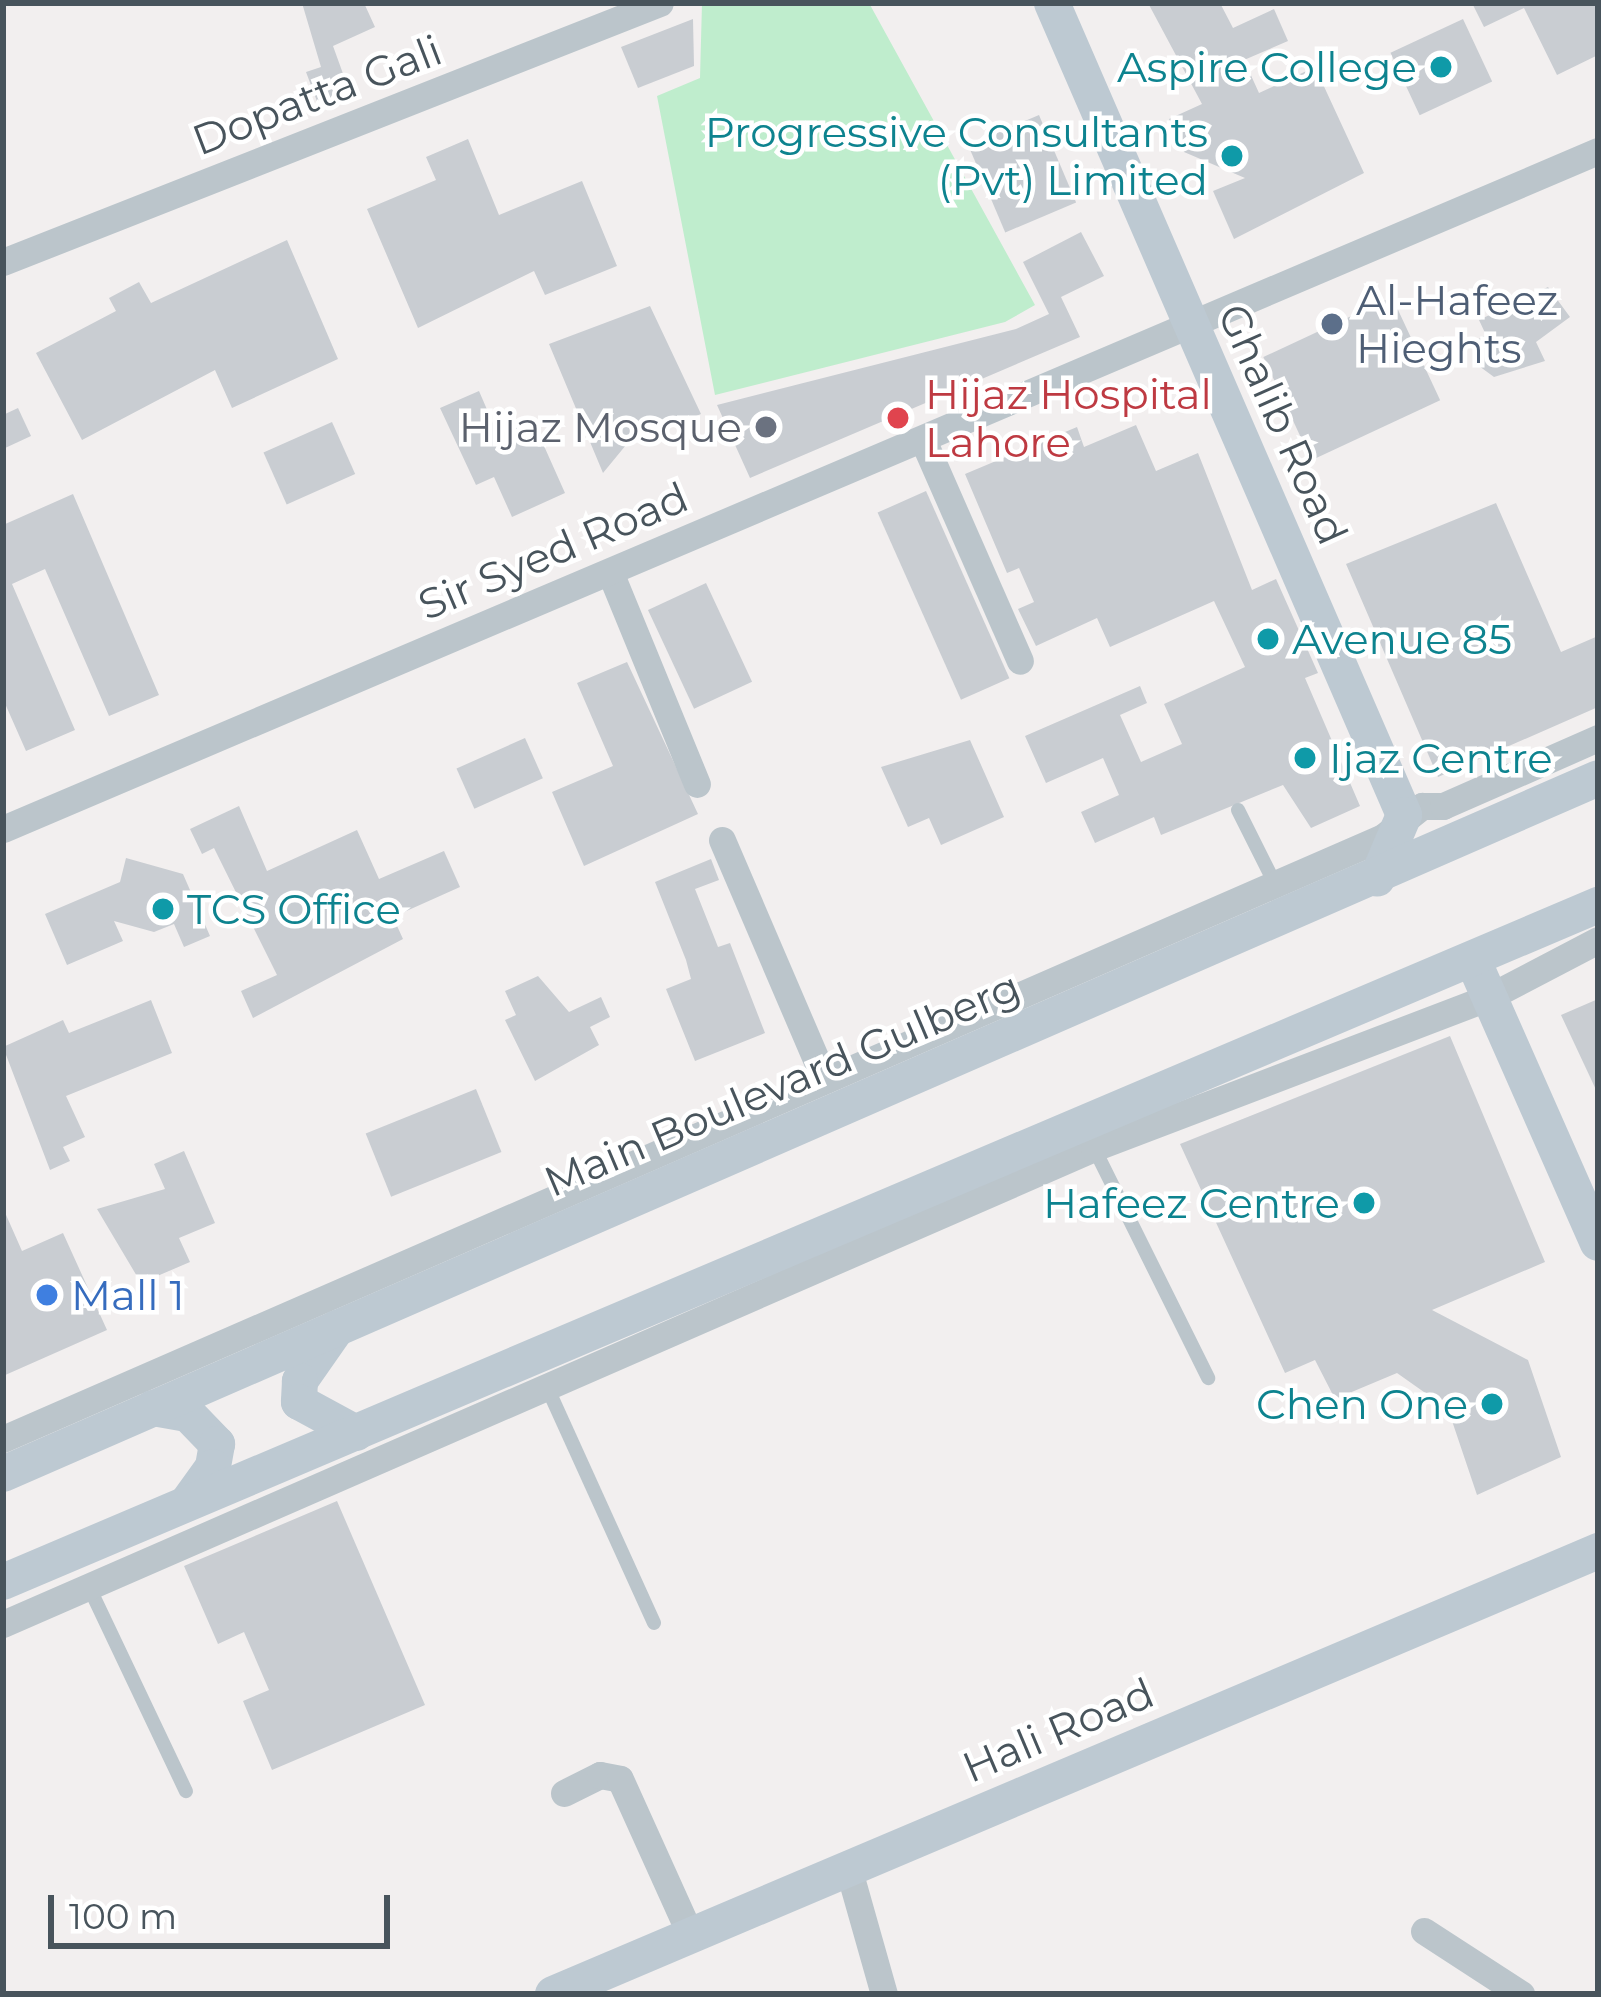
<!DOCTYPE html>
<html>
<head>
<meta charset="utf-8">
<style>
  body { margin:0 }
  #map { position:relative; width:1601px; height:1997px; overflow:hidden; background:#f2efef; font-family:Montserrat,sans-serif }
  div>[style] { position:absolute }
  .green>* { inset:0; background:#bfedcd }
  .building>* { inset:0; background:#c9cdd2; transform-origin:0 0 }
  .lane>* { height:14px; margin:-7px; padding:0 7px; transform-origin:7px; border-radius:7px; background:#bbc5cb }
  .street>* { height:27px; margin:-13.5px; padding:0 13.5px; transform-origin:13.5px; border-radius:13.5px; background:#bbc5cb }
  .secondary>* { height:36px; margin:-18px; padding:0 18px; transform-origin:18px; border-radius:18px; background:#bdc9d2 }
  .dots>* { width:33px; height:33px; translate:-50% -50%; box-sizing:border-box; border:6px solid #fff; border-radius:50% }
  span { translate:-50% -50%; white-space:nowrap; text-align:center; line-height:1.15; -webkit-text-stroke:9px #fff; paint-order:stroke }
  .culture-label { font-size:42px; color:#0d838f }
  .right { translate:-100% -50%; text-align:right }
  .left { translate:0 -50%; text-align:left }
  .street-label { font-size:42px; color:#48545c }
  .service-label { font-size:42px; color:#4e5e75 }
  .health-label { font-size:42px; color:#be3a42 }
  .worship-label { font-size:42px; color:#5b616d }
  .shop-label { font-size:42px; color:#366cbe }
  .frame { position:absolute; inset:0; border:6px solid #48545c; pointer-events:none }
  .scale { position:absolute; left:48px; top:1895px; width:342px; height:54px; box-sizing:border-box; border:6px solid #48545c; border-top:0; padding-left:15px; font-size:36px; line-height:42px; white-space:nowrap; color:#48545c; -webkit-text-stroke:9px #fff; paint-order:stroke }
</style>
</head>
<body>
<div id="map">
  <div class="green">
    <div style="clip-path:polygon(702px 3px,869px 3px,1035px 305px,1005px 322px,715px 395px,657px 96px,700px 78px)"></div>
  </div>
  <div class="building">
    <div style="clip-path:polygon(302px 3px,364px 3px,375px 27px,333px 46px,350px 93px,318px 104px,306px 72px,321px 67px)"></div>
    <div style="clip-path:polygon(1148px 3px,1220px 3px,1233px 28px,1274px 9px,1288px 41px,1244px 60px,1259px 93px,1315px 67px,1364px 173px,1234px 239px,1213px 191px,1245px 178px,1184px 152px,1169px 119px,1202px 104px)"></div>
    <div style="clip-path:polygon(1472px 3px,1598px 3px,1598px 55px,1557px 75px,1524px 8px,1484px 27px)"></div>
    <div style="clip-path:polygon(693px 19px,694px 66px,638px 88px,621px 47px)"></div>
    <div style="left:1463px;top:19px;width:69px;height:80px;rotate:65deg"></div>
    <div style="left:1039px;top:115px;width:95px;height:77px;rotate:67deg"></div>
    <div style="clip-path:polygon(468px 139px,499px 215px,582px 181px,617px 266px,545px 295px,534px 271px,418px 328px,367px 209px,436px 180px,426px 157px)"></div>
    <div style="clip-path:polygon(1081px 232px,1104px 276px,1061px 297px,1080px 337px,750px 478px,717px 405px,1016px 329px,1049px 314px,1023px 262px)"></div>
    <div style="clip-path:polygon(287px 240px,338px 359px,232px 408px,215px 370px,82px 440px,36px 353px,116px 311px,109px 298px,139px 282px,151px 303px)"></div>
    <div style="clip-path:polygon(1548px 287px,1570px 317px,1536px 342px,1545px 361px,1494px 377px,1479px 366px,1475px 341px,1486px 335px,1479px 320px)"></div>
    <div style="left:1392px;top:297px;width:114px;height:142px;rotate:65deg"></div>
    <div style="clip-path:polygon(650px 306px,701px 414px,626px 445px,603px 473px,549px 344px)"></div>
    <div style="clip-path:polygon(479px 391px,498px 435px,532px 419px,565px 493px,512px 517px,494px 477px,476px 485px,440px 408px)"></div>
    <div style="clip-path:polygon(18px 408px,31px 436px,3px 449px,3px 415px)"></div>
    <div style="left:332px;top:422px;width:57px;height:75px;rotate:66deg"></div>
    <div style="clip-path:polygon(1136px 425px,1156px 471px,1198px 453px,1252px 590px,1276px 579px,1318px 673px,1305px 678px,1360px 806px,1311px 828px,1283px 785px,1161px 835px,1154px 817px,1095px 843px,1081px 812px,1119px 795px,1103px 758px,1046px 783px,1025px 736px,1140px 686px,1147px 703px,1120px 715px,1141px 762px,1182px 744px,1164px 704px,1245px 667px,1214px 601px,1110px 647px,1097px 618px,1036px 646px,1018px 609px,1034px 602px,1019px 568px,1007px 573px,965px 474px,1077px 427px,1084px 447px)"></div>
    <div style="left:926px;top:491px;width:205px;height:53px;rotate:66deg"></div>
    <div style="clip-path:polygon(73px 494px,159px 695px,109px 716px,45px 569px,12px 584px,75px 730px,26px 751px,3px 699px,3px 525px)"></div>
    <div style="clip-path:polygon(1496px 503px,1561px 652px,1598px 636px,1598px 707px,1438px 777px,1346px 564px)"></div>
    <div style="left:706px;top:583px;width:109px;height:64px;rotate:65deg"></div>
    <div style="clip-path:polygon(627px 662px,698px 814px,584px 866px,552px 792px,613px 766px,577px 683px)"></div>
    <div style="left:525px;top:738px;width:44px;height:75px;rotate:66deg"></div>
    <div style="clip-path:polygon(970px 740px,1004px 817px,941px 845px,929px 818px,908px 827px,881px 767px)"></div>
    <div style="clip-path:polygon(239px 806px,267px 871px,357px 830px,379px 879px,444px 851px,460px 887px,393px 917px,403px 939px,253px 1018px,241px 991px,277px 975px,214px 848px,202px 854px,190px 829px)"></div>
    <div style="clip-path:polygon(126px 858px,183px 874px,210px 936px,184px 947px,174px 924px,154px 932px,114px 921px,123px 941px,67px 965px,45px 914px,120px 882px)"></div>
    <div style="clip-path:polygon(711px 859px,719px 880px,695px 889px,718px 947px,730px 943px,765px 1033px,695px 1061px,666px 989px,691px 979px,686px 960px,655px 882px)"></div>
    <div style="clip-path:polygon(538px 976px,569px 1012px,601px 997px,610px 1017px,590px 1027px,599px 1045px,535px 1081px,505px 1020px,516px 1015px,505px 991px)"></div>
    <div style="clip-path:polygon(1598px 999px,1598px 1094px,1561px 1015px)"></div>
    <div style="clip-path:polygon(151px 1000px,172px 1053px,66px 1096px,85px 1137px,63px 1147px,70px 1161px,50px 1170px,3px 1047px,63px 1020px,69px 1033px)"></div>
    <div style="clip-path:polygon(1450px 1036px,1545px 1262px,1432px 1310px,1528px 1360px,1561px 1457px,1477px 1495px,1448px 1409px,1397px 1373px,1335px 1399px,1315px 1360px,1285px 1373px,1180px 1144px)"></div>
    <div style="left:476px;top:1089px;width:68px;height:119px;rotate:68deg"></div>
    <div style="clip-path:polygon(184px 1151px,215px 1223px,179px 1238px,190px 1262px,141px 1283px,97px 1209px,165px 1189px,154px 1164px)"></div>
    <div style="clip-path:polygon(3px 1208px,22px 1251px,63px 1233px,107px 1330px,3px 1376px)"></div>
    <div style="clip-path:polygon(337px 1501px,425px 1705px,272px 1770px,243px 1701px,269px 1690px,244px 1632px,218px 1644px,184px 1566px)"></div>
  </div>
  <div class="lane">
    <div style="left:1238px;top:810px;width:83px;rotate:63.4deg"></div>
    <div style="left:1094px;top:1148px;width:257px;rotate:63.6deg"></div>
    <div style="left:547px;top:1387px;width:259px;rotate:65.6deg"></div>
    <div style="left:89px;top:1587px;width:226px;rotate:64.6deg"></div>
  </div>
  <div class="street">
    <div style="left:3px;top:262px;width:706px;rotate:-21.52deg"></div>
    <div style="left:923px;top:440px;width:241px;rotate:66.3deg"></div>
    <div style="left:610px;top:572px;width:229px;rotate:67.7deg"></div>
    <div style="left:3px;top:829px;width:1733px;rotate:-23.03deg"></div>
    <div style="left:722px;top:840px;width:261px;rotate:66.8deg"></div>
    <div style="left:3px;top:1439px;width:1506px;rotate:-23.57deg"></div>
    <div style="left:1383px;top:837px;width:50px;rotate:-38.5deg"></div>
    <div style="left:1422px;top:806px;width:21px"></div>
    <div style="left:1443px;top:806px;width:169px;rotate:-23.7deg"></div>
    <div style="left:3px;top:1624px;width:1190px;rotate:-23.57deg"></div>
    <div style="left:1094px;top:1148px;width:423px;rotate:-20.9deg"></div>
    <div style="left:1489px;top:997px;width:123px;rotate:-27.6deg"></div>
    <div style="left:564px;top:1793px;width:40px;rotate:-26.6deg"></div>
    <div style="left:600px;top:1775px;width:20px;rotate:11deg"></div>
    <div style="left:620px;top:1779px;width:172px;rotate:65.7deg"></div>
    <div style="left:848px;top:1867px;width:132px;rotate:74.2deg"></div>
    <div style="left:1424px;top:1931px;width:116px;rotate:33deg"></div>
  </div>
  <div class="secondary">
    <div style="left:1052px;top:3px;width:885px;rotate:66.56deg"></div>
    <div style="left:1404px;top:815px;width:69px;rotate:112.9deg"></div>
    <div style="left:1473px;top:960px;width:309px;rotate:66.2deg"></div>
    <div style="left:337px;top:1328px;width:65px;rotate:124.9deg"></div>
    <div style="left:300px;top:1381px;width:21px;rotate:93deg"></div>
    <div style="left:299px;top:1402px;width:65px;rotate:28.5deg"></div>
    <div style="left:153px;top:1408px;width:36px;rotate:10deg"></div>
    <div style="left:188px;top:1414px;width:42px;rotate:46deg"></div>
    <div style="left:217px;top:1444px;width:23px;rotate:100deg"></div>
    <div style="left:213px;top:1467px;width:44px;rotate:125.8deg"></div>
    <div style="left:3px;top:1474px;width:1740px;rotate:-23.57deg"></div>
    <div style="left:3px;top:1582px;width:1733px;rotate:-23deg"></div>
    <div style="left:553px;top:1994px;width:1135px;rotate:-22.97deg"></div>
  </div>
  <div class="dots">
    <div style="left:1441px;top:67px;background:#0f9aa8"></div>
    <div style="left:1232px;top:156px;background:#0f9aa8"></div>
    <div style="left:1332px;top:324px;background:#5c6f8a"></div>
    <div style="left:898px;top:418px;background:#e0444e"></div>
    <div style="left:766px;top:427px;background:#6b7280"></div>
    <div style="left:1268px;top:639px;background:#0f9aa8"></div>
    <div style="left:1305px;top:758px;background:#0f9aa8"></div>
    <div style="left:163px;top:909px;background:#0f9aa8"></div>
    <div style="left:1364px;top:1203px;background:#0f9aa8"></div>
    <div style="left:47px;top:1295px;background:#3f7fe0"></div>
    <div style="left:1492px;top:1404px;background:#0f9aa8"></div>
  </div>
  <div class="culture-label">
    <span class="right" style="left:1417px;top:67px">Aspire College</span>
    <span class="right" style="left:1208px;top:156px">Progressive Consultants<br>(Pvt) Limited</span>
    <span class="left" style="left:1292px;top:639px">Avenue 85</span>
    <span class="left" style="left:1329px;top:758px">Ijaz Centre</span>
    <span class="left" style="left:187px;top:909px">TCS Office</span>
    <span class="right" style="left:1340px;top:1203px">Hafeez Centre</span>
    <span class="right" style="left:1468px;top:1404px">Chen One</span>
  </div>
  <div class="street-label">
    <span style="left:317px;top:95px;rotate:-21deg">Dopatta Gali</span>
    <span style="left:1283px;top:424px;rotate:66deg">Ghalib Road</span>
    <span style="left:553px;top:551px;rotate:-23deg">Sir Syed Road</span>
    <span style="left:782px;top:1084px;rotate:-23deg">Main Boulevard Gulberg</span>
    <span style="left:1058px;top:1730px;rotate:-23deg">Hali Road</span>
  </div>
  <div class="service-label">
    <span class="left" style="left:1356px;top:324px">Al-Hafeez<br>Hieghts</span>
  </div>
  <div class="health-label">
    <span class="left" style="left:925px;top:418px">Hijaz Hospital<br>Lahore</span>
  </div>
  <div class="worship-label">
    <span class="right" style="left:742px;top:427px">Hijaz Mosque</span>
  </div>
  <div class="shop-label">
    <span class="left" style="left:71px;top:1295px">Mall 1</span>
  </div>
  <div class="frame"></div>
  <div class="scale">100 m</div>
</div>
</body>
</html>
